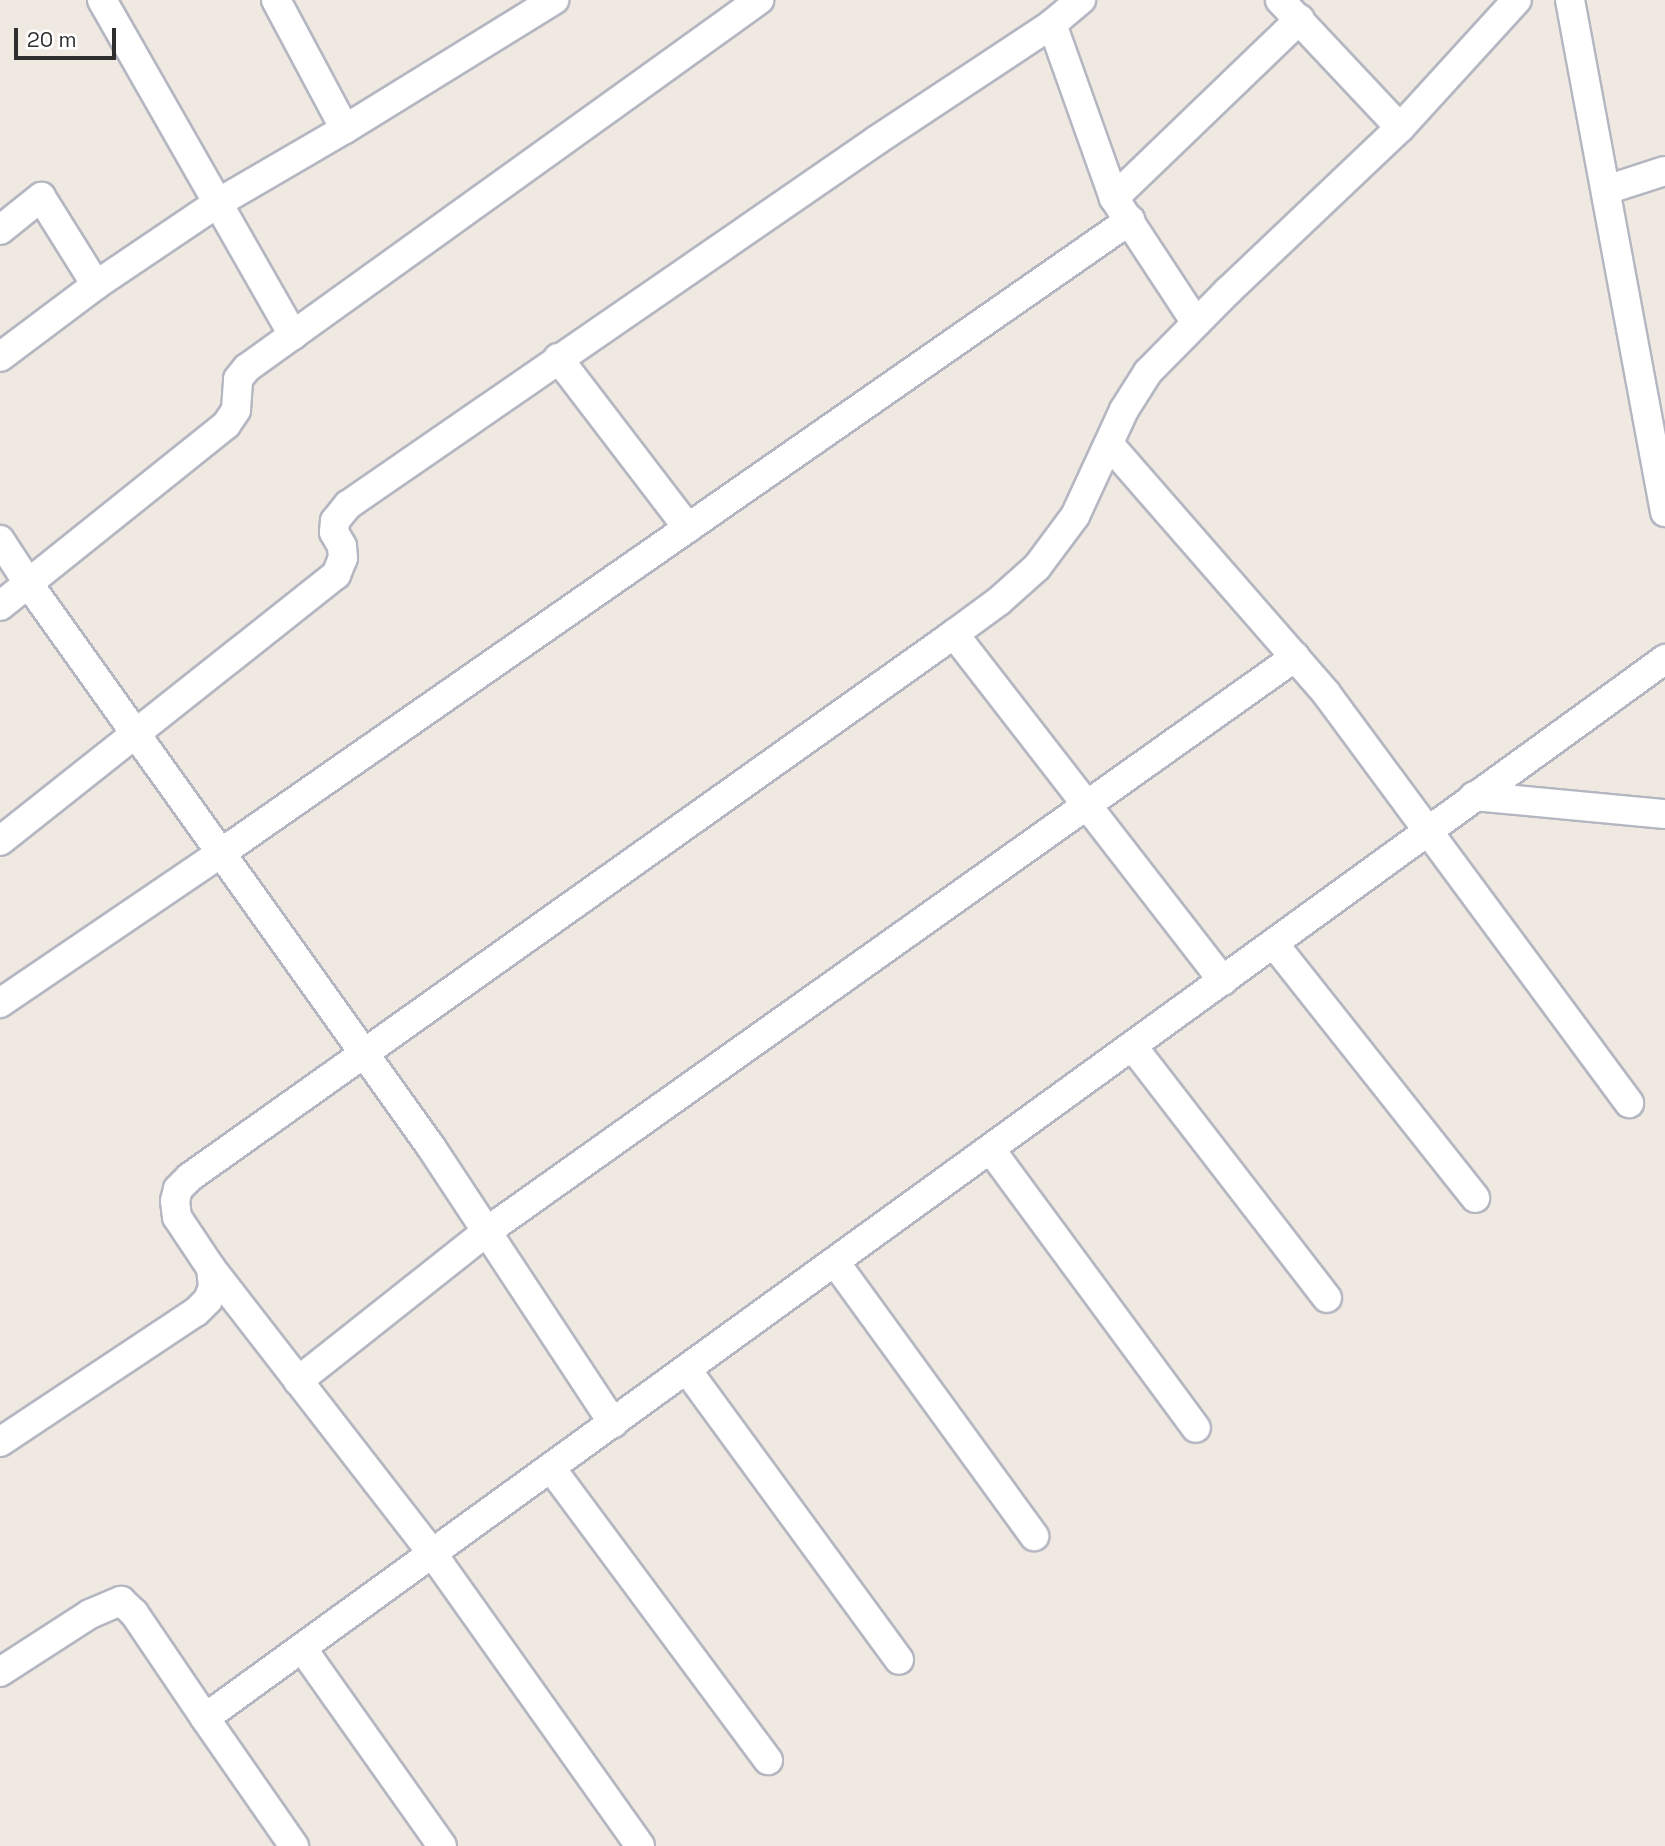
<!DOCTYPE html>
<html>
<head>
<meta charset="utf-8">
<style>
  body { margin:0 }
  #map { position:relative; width:1665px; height:1846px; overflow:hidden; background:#efe9e1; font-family:"Space Grotesk",sans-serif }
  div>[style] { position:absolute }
  .roads { filter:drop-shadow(2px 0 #b4b7c1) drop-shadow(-2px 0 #b4b7c1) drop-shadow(0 2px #b4b7c1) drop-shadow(0 -2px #b4b7c1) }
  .minor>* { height:28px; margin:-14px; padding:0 14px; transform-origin:14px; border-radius:14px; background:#fff }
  span { translate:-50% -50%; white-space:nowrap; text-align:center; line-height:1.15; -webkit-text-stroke:7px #fff; paint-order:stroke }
  .scale { position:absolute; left:14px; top:28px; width:102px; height:32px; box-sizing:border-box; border:4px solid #2e2e2e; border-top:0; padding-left:9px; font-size:21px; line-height:24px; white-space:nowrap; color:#2e2e2e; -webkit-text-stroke:5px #fff; paint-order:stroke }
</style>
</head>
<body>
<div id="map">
  <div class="roads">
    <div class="minor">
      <div style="left:102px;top:0;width:386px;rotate:60.3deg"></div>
      <div style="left:276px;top:0;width:146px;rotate:61.9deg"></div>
      <div style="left:1280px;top:0;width:175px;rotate:46.8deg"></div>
      <div style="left:1570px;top:0;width:521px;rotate:79.49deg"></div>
      <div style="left:1052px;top:24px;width:38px;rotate:-40deg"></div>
      <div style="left:1606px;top:190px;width:62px;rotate:-17.9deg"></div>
      <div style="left:1114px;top:198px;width:258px;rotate:-43.9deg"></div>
      <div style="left:0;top:230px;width:53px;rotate:-38.8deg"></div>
      <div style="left:41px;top:197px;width:104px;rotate:58deg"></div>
      <div style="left:0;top:357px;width:120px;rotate:-36.9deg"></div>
      <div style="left:96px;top:285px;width:145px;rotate:-34deg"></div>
      <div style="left:216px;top:204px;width:149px;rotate:-30.2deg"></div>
      <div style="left:345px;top:129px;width:246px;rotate:-31.7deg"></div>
      <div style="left:558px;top:358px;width:214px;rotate:52.6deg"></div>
      <div style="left:1109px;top:444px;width:330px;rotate:48.9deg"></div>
      <div style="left:1326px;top:693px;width:510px;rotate:53.53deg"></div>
      <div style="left:0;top:540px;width:51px;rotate:56.9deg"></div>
      <div style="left:28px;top:583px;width:693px;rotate:54.45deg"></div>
      <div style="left:431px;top:1147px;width:331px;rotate:56.6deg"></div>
      <div style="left:0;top:606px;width:290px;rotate:-38.7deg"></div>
      <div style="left:226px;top:425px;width:18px;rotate:-56deg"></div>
      <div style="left:236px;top:410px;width:31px;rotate:-86deg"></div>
      <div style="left:238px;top:379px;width:14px;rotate:-51deg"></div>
      <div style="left:247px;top:368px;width:631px;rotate:-35.71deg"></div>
      <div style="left:954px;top:634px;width:439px;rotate:52.2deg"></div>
      <div style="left:1474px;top:796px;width:192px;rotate:5.4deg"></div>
      <div style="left:0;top:841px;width:429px;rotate:-38.4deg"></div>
      <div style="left:336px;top:575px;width:18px;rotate:-68deg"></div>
      <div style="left:343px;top:558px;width:12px;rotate:-95deg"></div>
      <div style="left:342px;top:546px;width:16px;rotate:-120deg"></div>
      <div style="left:334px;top:532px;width:11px;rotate:-85deg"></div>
      <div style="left:335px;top:521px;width:21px;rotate:-51deg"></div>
      <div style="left:348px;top:505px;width:643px;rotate:-34.6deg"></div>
      <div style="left:877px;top:140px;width:210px;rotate:-33.5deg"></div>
      <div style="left:1052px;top:24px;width:185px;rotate:70.4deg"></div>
      <div style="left:1114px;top:198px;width:149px;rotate:56.7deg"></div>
      <div style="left:1274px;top:944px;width:324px;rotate:51.6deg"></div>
      <div style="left:0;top:1003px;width:267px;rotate:-34.2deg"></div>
      <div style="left:221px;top:853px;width:1108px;rotate:-34.85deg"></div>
      <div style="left:1133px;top:1047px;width:317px;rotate:52.3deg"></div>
      <div style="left:991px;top:1150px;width:345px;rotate:53.6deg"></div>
      <div style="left:835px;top:1262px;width:339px;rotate:54deg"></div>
      <div style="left:211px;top:1268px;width:361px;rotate:52.2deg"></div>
      <div style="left:432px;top:1553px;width:359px;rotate:54.6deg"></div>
      <div style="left:687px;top:1370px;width:359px;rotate:53.8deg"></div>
      <div style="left:298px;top:1381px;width:240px;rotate:-38.4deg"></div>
      <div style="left:486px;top:1232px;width:993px;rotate:-35.4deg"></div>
      <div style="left:0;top:1442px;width:235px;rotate:-33.6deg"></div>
      <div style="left:196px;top:1312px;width:17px;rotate:-45deg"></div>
      <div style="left:208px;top:1300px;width:14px;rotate:-69deg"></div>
      <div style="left:213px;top:1287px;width:19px;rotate:-96deg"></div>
      <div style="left:211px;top:1268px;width:61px;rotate:-123.7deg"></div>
      <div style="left:177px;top:1217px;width:16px;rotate:-97deg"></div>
      <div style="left:175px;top:1201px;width:12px;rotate:-76deg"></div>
      <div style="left:178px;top:1189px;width:17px;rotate:-45deg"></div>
      <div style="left:190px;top:1177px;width:937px;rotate:-35.4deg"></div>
      <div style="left:954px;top:634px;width:56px;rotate:-36.3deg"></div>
      <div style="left:999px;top:601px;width:51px;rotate:-41.8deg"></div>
      <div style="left:1037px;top:567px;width:64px;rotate:-53.3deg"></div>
      <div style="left:1075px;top:516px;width:117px;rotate:-65.2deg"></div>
      <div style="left:1124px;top:410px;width:45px;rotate:-57.7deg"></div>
      <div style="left:1148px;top:372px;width:114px;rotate:-45.4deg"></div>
      <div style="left:1228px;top:291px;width:237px;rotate:-43.5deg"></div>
      <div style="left:1400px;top:128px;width:173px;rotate:-47.6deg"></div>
      <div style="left:551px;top:1468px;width:364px;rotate:53.4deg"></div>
      <div style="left:302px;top:1648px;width:242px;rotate:54.7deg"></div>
      <div style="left:0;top:1672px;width:107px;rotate:-32.8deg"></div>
      <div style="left:90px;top:1614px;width:34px;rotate:-23deg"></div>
      <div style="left:121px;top:1601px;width:18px;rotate:43deg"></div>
      <div style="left:134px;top:1613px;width:127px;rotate:55.9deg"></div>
      <div style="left:294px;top:1846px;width:156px;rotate:-124.8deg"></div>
      <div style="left:205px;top:1718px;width:1804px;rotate:-35.95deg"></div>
    </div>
  </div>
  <div class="scale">20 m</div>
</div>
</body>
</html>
